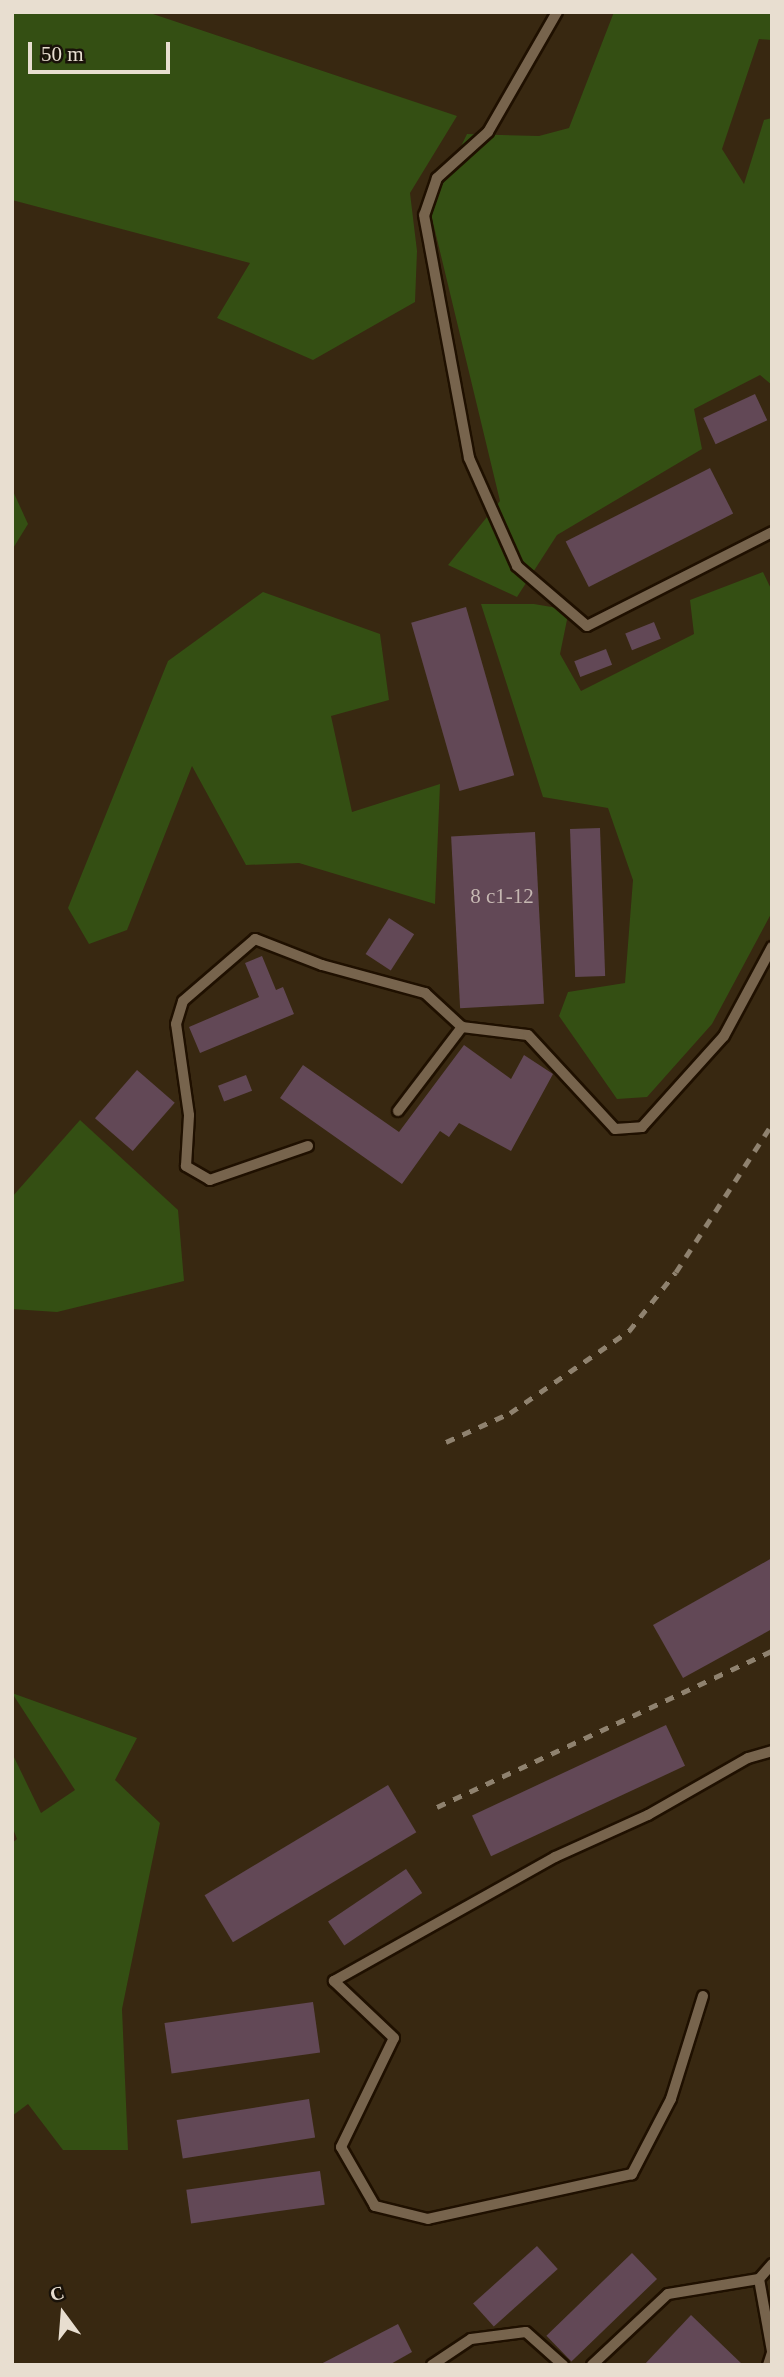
<!DOCTYPE html>
<html>
<head>
<meta charset="utf-8">
<style>
  body { margin:0 }
  #map { position:relative; width:784px; height:2377px; overflow:hidden; background:#382811; font-family:"Times New Roman",serif }
  div>[style] { position:absolute }
  .green>* { inset:0; background:#344f13 }
  .building>* { inset:0; background:#624856; transform-origin:0 0 }
  .roads { filter:drop-shadow(2px 0 #1f1000) drop-shadow(-2px 0 #1f1000) drop-shadow(0 2px #1f1000) drop-shadow(0 -2px #1f1000) }
  .lane>* { height:10px; margin:-5px; padding:0 5px; transform-origin:5px; border-radius:5px; background:#77644d }
  .rail>* { height:5px; margin-top:-2.5px; transform-origin:0; background:repeating-linear-gradient(90deg,#8f826f 0 9px,transparent 0 18px) }
  span { translate:-50% -50%; white-space:nowrap; text-align:center; line-height:1.15; -webkit-text-stroke:5px #191209; paint-order:stroke }
  .number-label { font-size:21px; color:#c6b8b2 }
  .number-label span { -webkit-text-stroke-width:0 }
  .frame { position:absolute; inset:0; border:14px solid #e8ded0; pointer-events:none }
  .north { position:absolute; left:28px; top:2279px; width:70px; height:70px; -webkit-text-stroke:5px #191209; paint-order:stroke; rotate:344deg; font-size:19px; font-weight:700; line-height:28px; text-align:center; color:#e8ded0 }
  .north::after { content:''; display:block; margin:auto; width:24px; height:32px; background:#e8ded0; clip-path:polygon(50% 0,100% 100%,50% 72%,0 100%) }
  .scale { position:absolute; left:28px; top:42px; width:142px; height:32px; box-sizing:border-box; border:4px solid #e8ded0; border-top:0; padding-left:9px; font-size:21px; line-height:24px; white-space:nowrap; color:#e8ded0; -webkit-text-stroke:5px #191209; paint-order:stroke }
</style>
</head>
<body>
<div id="map">
  <div class="green">
    <div style="clip-path:polygon(12px 12px,147px 12px,457px 116px,410px 193px,417px 251px,415px 302px,313px 360px,217px 318px,250px 263px,12px 200px)"></div>
    <div style="clip-path:polygon(614px 12px,772px 12px,772px 40px,759px 39px,722px 149px,744px 184px,764px 120px,772px 118px,772px 385px,760px 375px,694px 409px,702px 449px,557px 535px,517px 597px,448px 565px,500px 501px,430px 210px,467px 134px,539px 136px,569px 128px)"></div>
    <div style="clip-path:polygon(12px 489px,28px 524px,12px 550px)"></div>
    <div style="clip-path:polygon(763px 572px,772px 591px,772px 912px,712px 1024px,647px 1097px,617px 1099px,559px 1016px,568px 992px,625px 983px,633px 880px,608px 808px,543px 797px,481px 604px,534px 604px,569px 610px,560px 654px,581px 691px,694px 634px,690px 600px)"></div>
    <div style="clip-path:polygon(263px 592px,380px 634px,389px 700px,331px 716px,352px 812px,440px 784px,435px 904px,299px 863px,246px 865px,192px 766px,127px 930px,89px 944px,68px 908px,168px 661px)"></div>
    <div style="clip-path:polygon(80px 1120px,178px 1210px,184px 1281px,57px 1312px,12px 1309px,12px 1197px)"></div>
    <div style="clip-path:polygon(12px 1693px,137px 1738px,115px 1780px,160px 1823px,122px 2009px,128px 2150px,63px 2150px,28px 2104px,12px 2116px,12px 1843px,17px 1839px,12px 1826px,12px 1753px,41px 1813px,75px 1790px)"></div>
  </div>
  <div class="building">
    <div style="left:755px;top:394px;width:29px;height:57px;rotate:65deg"></div>
    <div style="left:710px;top:468px;width:51px;height:162px;rotate:63deg"></div>
    <div style="left:466px;top:607px;width:175px;height:57px;rotate:74deg"></div>
    <div style="left:654px;top:622px;width:18px;height:31px;rotate:68deg"></div>
    <div style="left:606px;top:649px;width:17px;height:34px;rotate:69deg"></div>
    <div style="left:600px;top:828px;width:148px;height:30px;rotate:88deg"></div>
    <div style="left:535px;top:832px;width:172px;height:84px;rotate:87deg"></div>
    <div style="left:389px;top:918px;width:30px;height:43px;rotate:33deg"></div>
    <div style="clip-path:polygon(262px 956px,276px 990px,283px 987px,294px 1014px,200px 1053px,189px 1027px,259px 997px,245px 963px)"></div>
    <div style="clip-path:polygon(464px 1045px,511px 1079px,524px 1055px,553px 1074px,511px 1151px,459px 1123px,449px 1137px,440px 1131px,402px 1184px,280px 1098px,303px 1065px,399px 1132px)"></div>
    <div style="left:137px;top:1070px;width:50px;height:64px;rotate:41deg"></div>
    <div style="left:246px;top:1075px;width:17px;height:30px;rotate:69deg"></div>
    <div style="clip-path:polygon(772px 1558px,772px 1629px,683px 1678px,653px 1625px)"></div>
    <div style="left:666px;top:1725px;width:45px;height:214px;rotate:65deg"></div>
    <div style="left:388px;top:1785px;width:55px;height:214px;rotate:59deg"></div>
    <div style="left:406px;top:1869px;width:29px;height:94px;rotate:56deg"></div>
    <div style="left:313px;top:2002px;width:51px;height:150px;rotate:82deg"></div>
    <div style="left:309px;top:2099px;width:39px;height:134px;rotate:81deg"></div>
    <div style="left:320px;top:2171px;width:34px;height:135px;rotate:82deg"></div>
    <div style="left:537px;top:2246px;width:31px;height:86px;rotate:48deg"></div>
    <div style="left:632px;top:2253px;width:36px;height:119px;rotate:46deg"></div>
    <div style="clip-path:polygon(691px 2315px,743px 2365px,644px 2365px)"></div>
    <div style="clip-path:polygon(398px 2324px,412px 2352px,389px 2365px,319px 2365px)"></div>
  </div>
  <div class="roads">
    <div class="lane">
      <div style="left:557px;top:12px;width:138px;rotate:119.9deg"></div>
      <div style="left:488px;top:132px;width:69px;rotate:138deg"></div>
      <div style="left:437px;top:178px;width:39px;rotate:109deg"></div>
      <div style="left:424px;top:215px;width:247px;rotate:79.5deg"></div>
      <div style="left:469px;top:458px;width:118px;rotate:66deg"></div>
      <div style="left:517px;top:566px;width:92px;rotate:40.6deg"></div>
      <div style="left:587px;top:626px;width:208px;rotate:-26.9deg"></div>
      <div style="left:398px;top:1111px;width:106px;rotate:-52.7deg"></div>
      <div style="left:308px;top:1146px;width:104px;rotate:160.9deg"></div>
      <div style="left:210px;top:1180px;width:28px;rotate:-150deg"></div>
      <div style="left:186px;top:1166px;width:51px;rotate:-86.6deg"></div>
      <div style="left:189px;top:1115px;width:92px;rotate:-98.1deg"></div>
      <div style="left:176px;top:1024px;width:24px;rotate:-73deg"></div>
      <div style="left:183px;top:1001px;width:95px;rotate:-40.7deg"></div>
      <div style="left:255px;top:939px;width:72px;rotate:21.2deg"></div>
      <div style="left:322px;top:965px;width:107px;rotate:15.2deg"></div>
      <div style="left:425px;top:993px;width:50px;rotate:42.6deg"></div>
      <div style="left:462px;top:1027px;width:66px;rotate:6.9deg"></div>
      <div style="left:528px;top:1035px;width:128px;rotate:47.2deg"></div>
      <div style="left:615px;top:1129px;width:27px;rotate:-4deg"></div>
      <div style="left:642px;top:1127px;width:122px;rotate:-48deg"></div>
      <div style="left:724px;top:1036px;width:101px;rotate:-61.7deg"></div>
      <div style="left:703px;top:1996px;width:108px;rotate:107.3deg"></div>
      <div style="left:671px;top:2099px;width:85px;rotate:117.5deg"></div>
      <div style="left:632px;top:2174px;width:209px;rotate:167.6deg"></div>
      <div style="left:428px;top:2219px;width:55px;rotate:-166.2deg"></div>
      <div style="left:375px;top:2206px;width:68px;rotate:-120deg"></div>
      <div style="left:341px;top:2147px;width:121px;rotate:-64.1deg"></div>
      <div style="left:394px;top:2038px;width:83px;rotate:-136.5deg"></div>
      <div style="left:334px;top:1981px;width:253px;rotate:-29.3deg"></div>
      <div style="left:555px;top:1857px;width:102px;rotate:-24.3deg"></div>
      <div style="left:648px;top:1815px;width:115px;rotate:-29.7deg"></div>
      <div style="left:748px;top:1758px;width:25px;rotate:-16deg"></div>
      <div style="left:759px;top:2279px;width:73px;rotate:79.8deg"></div>
      <div style="left:432px;top:2365px;width:47px;rotate:-33.7deg"></div>
      <div style="left:471px;top:2339px;width:55px;rotate:-7.3deg"></div>
      <div style="left:526px;top:2332px;width:50px;rotate:41.7deg"></div>
      <div style="left:592px;top:2365px;width:104px;rotate:-43.1deg"></div>
      <div style="left:668px;top:2294px;width:92px;rotate:-9.4deg"></div>
      <div style="left:759px;top:2279px;width:20px;rotate:-49deg"></div>
      <div style="left:768px;top:2365px;width:13px;rotate:-72deg"></div>
    </div>
  </div>
  <div class="rail">
    <div style="left:446px;top:1442px;width:70px;rotate:-24.4deg"></div>
    <div style="left:510px;top:1413px;width:145px;rotate:-34.6deg"></div>
    <div style="left:629px;top:1331px;width:75px;rotate:-51.5deg"></div>
    <div style="left:676px;top:1272px;width:176px;rotate:-57deg"></div>
    <div style="left:437px;top:1807px;width:370px;rotate:-25deg"></div>
  </div>
  <div class="number-label">
    <span style="left:502px;top:896px">8 с1-12</span>
  </div>
  <div class="frame"></div>
  <div class="north">С</div>
  <div class="scale">50 m</div>
</div>
</body>
</html>
